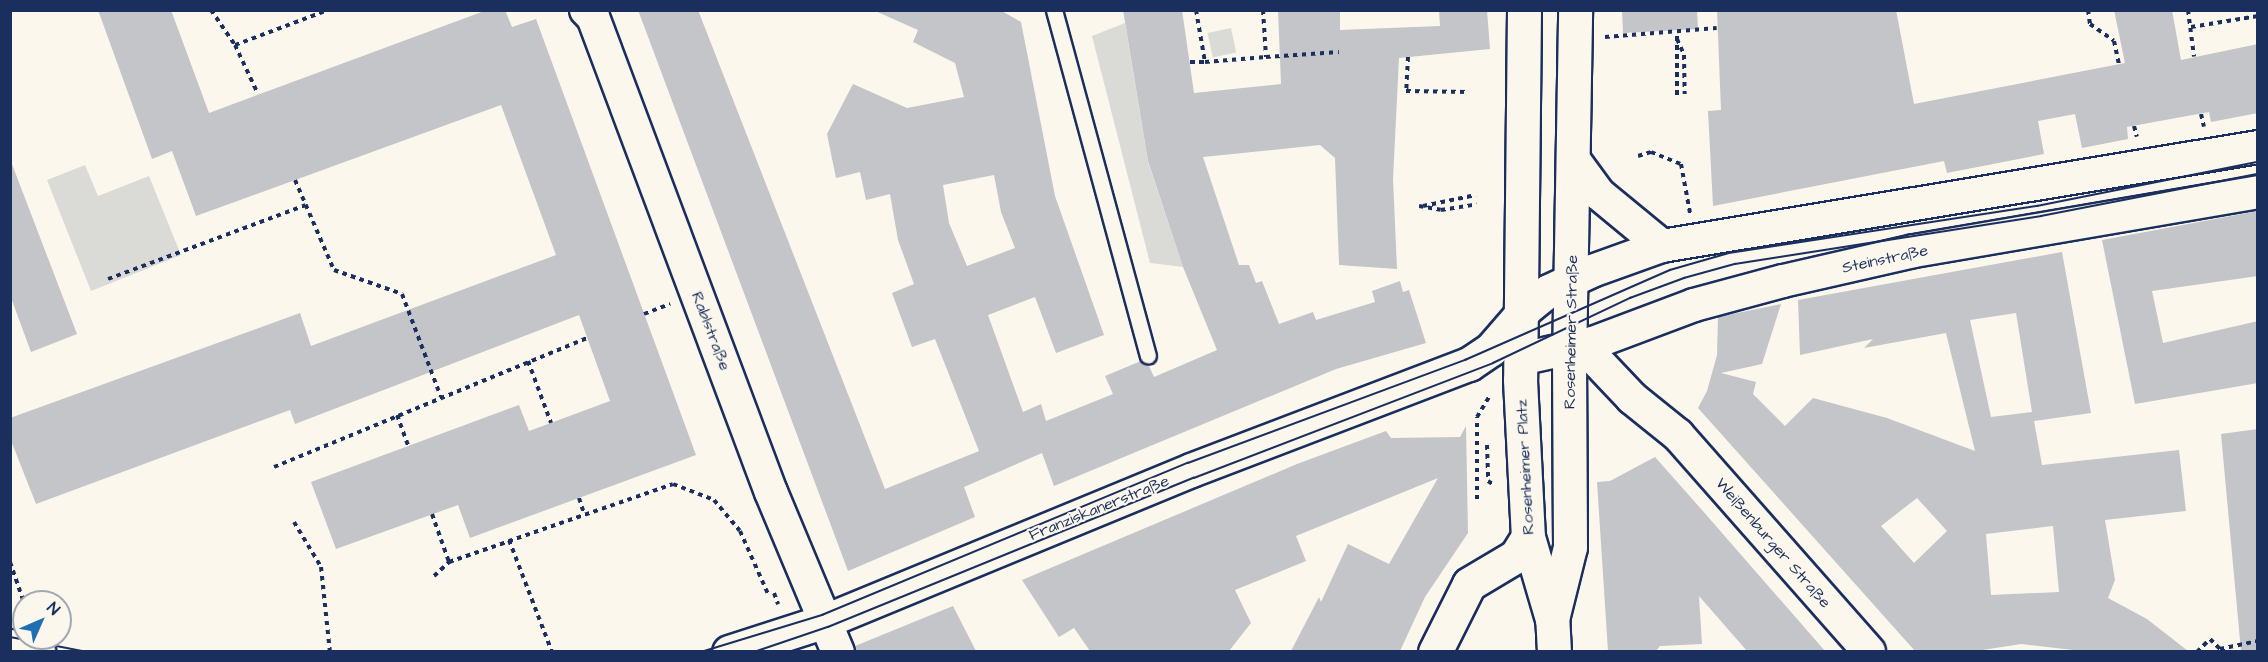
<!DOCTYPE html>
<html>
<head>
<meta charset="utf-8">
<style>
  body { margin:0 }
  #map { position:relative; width:2268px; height:662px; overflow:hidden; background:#fbf7ec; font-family:"Architects Daughter",sans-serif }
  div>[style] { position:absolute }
  .green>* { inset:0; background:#dadad7; transform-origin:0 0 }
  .building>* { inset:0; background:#c3c5c9 }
  .path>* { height:4px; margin-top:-2px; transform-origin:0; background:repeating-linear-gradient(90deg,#1b2f5e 0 4.5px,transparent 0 9px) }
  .roads { filter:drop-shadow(2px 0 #1b2f5e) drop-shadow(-2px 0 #1b2f5e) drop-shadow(0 2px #1b2f5e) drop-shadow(0 -2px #1b2f5e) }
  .lane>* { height:15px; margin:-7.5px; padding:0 7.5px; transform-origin:7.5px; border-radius:7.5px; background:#fbf7ec }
  .street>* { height:32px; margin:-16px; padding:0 16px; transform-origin:16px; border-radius:16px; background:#fbf7ec }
  .secondary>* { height:33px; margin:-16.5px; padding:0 16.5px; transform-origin:16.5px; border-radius:16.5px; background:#fbf7ec }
  .tram>* { height:1.5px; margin:-0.75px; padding:0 0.75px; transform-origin:0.75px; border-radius:0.75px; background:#1b2f5e }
  span { translate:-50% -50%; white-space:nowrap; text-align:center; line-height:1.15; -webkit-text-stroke:4.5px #fbf7ec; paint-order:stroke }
  .street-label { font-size:16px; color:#1b2f5e }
  .frame { position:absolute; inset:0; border:12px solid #1b2f5e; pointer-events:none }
  .north { position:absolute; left:12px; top:590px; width:60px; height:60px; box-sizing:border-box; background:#fbf7ec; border:2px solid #a1a7b3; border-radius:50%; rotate:45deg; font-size:16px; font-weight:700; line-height:24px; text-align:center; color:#1b2f5e }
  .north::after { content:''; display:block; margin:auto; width:21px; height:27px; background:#1f6fb2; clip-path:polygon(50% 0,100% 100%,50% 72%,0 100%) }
</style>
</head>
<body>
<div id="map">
  <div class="green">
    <div style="clip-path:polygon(1125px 23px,1148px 162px,1183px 267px,1150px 263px,1092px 36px)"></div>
    <div style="left:1231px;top:28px;width:25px;height:24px;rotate:78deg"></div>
    <div style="clip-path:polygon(85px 165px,98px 196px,149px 176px,181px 255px,91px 291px,47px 180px)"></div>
  </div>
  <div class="building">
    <div style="clip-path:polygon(98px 10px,171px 10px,209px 113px,487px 10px,505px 10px,512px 27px,536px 19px,696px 455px,470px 538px,458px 505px,336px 549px,311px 482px,519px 405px,529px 431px,610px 401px,579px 315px,295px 424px,290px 410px,36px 504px,10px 438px,10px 418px,300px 313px,311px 346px,556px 255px,501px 105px,196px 216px,172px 151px,152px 159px)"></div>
    <div style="clip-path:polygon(evenodd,638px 10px,698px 10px,885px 489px,979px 451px,935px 339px,912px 347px,892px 293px,914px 284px,898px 240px,890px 194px,866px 200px,860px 172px,836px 178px,827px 134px,853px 84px,907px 108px,964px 97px,955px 63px,913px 42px,918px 30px,873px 10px,1000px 10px,1021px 22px,1055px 196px,1104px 335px,1056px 353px,1035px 297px,988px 315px,1023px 412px,1041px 404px,1046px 421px,1113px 394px,1105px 376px,1141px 361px,1148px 364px,1154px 377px,1217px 350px,1183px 267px,1148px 161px,1123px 10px,1182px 10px,1194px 93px,1281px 84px,1278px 10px,1340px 10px,1340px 30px,1440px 26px,1439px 10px,1487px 10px,1490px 49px,1399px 58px,1393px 179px,1397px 269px,1339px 265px,1335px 158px,1320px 145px,1203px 157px,1239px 265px,1249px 265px,1256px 283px,1262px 281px,1279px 324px,1313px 312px,1316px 320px,1375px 302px,1372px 291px,1400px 281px,1403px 292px,1409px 290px,1426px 343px,1336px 369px,1054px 486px,1042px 453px,964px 487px,975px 517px,848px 571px,638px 10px,994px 175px,1001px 212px,1015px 248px,967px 266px,949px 223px,943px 185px,994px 175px)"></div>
    <div style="clip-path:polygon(1622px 10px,1697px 10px,1698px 29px,1623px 33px)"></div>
    <div style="clip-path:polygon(1717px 10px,1896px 10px,1914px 104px,2125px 63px,2114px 10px,2172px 10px,2181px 60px,2258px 44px,2258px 113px,2211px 122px,2209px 112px,2127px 127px,2128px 139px,2082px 148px,2075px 114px,2038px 121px,2044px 154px,1947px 173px,1944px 161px,1713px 206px,1708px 111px,1721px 110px)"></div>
    <div style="clip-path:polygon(10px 159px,77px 334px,31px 352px,10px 295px)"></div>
    <div style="clip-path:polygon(2258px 211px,2258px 276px,2152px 291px,2163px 343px,2258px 321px,2258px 383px,2135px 404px,2102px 240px)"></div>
    <div style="clip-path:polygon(evenodd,2062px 252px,2091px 413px,2034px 421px,2042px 465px,2179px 450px,2186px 511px,2105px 520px,2115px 580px,2108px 598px,2147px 619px,2188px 651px,2082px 651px,2021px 644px,1976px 651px,1915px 651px,1698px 408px,1707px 391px,1717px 355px,1718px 317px,1781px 304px,1762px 364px,1721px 373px,1756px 382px,1753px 394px,1785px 426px,1813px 398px,1887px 418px,1975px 451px,1946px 333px,1864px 348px,1873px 339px,1800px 355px,1798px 300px,2062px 252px,2016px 313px,2032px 412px,1991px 417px,1970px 320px,2016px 313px,2062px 252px,1917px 498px,1947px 531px,1914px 563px,1881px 526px,1917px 498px,2062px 252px,2053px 526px,2059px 592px,1991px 595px,1986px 534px,2053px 526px)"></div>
    <div style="clip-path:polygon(1466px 426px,1468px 533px,1425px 597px,1400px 651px,1291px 651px,1319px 597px,1321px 602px,1348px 544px,1389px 564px,1438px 478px,1296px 536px,1306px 561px,1235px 590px,1251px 623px,1229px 651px,1090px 651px,1074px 628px,1059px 637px,1022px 580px,1297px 464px,1386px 431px,1391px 438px,1460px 437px)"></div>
    <div style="clip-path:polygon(2258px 429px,2258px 651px,2241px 651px,2221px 434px)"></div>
    <div style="clip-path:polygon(1655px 457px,1702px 510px,1825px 651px,1747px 651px,1699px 596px,1702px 644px,1660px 646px,1656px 651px,1608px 651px,1597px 482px,1610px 481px)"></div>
    <div style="clip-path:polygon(953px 606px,976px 651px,856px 651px,855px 646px)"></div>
  </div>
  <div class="path">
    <div style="left:211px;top:10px;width:42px;rotate:55.6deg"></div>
    <div style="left:235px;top:45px;width:99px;rotate:-20.6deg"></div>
    <div style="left:1196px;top:10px;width:53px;rotate:80.2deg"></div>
    <div style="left:1205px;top:62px;width:61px;rotate:-4.7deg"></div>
    <div style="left:1263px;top:10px;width:47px;rotate:86.3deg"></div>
    <div style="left:1266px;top:57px;width:73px;rotate:-3.9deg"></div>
    <div style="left:2088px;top:10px;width:14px;rotate:82deg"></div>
    <div style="left:2090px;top:24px;width:29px;rotate:35deg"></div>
    <div style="left:2114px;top:41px;width:24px;rotate:78deg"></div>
    <div style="left:2188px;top:10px;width:47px;rotate:82.7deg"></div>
    <div style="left:2191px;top:27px;width:68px;rotate:-9.3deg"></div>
    <div style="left:1605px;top:37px;width:112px;rotate:-4.6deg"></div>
    <div style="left:1677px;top:39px;width:17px;rotate:66deg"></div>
    <div style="left:1684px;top:55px;width:39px;rotate:89deg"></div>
    <div style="left:235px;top:45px;width:54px;rotate:64.9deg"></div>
    <div style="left:1408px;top:57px;width:34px;rotate:93deg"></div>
    <div style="left:1406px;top:91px;width:62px;rotate:0.9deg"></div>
    <div style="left:1190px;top:62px;width:15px"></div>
    <div style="left:1677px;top:95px;width:62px;rotate:-90deg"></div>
    <div style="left:2201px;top:114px;width:13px;rotate:77deg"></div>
    <div style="left:2134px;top:126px;width:11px;rotate:75deg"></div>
    <div style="left:1638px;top:156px;width:14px;rotate:-17deg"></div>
    <div style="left:1651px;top:152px;width:32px;rotate:22deg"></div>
    <div style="left:1681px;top:164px;width:50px;rotate:79.6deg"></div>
    <div style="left:295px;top:180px;width:98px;rotate:66.6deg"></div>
    <div style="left:334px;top:270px;width:72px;rotate:19.4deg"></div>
    <div style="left:402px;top:294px;width:110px;rotate:69.3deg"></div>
    <div style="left:1419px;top:206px;width:22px;rotate:10deg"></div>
    <div style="left:1441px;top:210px;width:36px;rotate:-9deg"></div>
    <div style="left:1423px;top:206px;width:54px;rotate:-11.7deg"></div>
    <div style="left:108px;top:279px;width:211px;rotate:-20.5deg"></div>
    <div style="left:644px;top:314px;width:28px;rotate:-21deg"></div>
    <div style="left:528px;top:361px;width:66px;rotate:69.6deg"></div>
    <div style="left:397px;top:415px;width:33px;rotate:70deg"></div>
    <div style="left:1487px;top:445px;width:36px;rotate:88deg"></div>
    <div style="left:1488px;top:481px;width:7px;rotate:34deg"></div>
    <div style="left:274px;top:467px;width:339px;rotate:-22.4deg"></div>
    <div style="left:579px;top:498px;width:16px;rotate:72deg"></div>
    <div style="left:1477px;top:499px;width:82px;rotate:-90deg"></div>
    <div style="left:1477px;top:417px;width:26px;rotate:-59deg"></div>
    <div style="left:432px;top:514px;width:51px;rotate:70.5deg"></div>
    <div style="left:294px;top:522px;width:52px;rotate:59deg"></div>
    <div style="left:321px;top:567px;width:85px;rotate:84deg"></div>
    <div style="left:509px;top:540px;width:120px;rotate:69deg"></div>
    <div style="left:10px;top:562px;width:43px;rotate:71.1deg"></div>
    <div style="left:434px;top:576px;width:21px;rotate:-43deg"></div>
    <div style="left:449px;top:562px;width:237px;rotate:-19.2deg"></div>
    <div style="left:673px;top:484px;width:44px;rotate:21.3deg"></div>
    <div style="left:714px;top:500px;width:40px;rotate:50deg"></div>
    <div style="left:740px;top:531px;width:69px;rotate:66deg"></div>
    <div style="left:774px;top:593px;width:12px;rotate:70deg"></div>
    <div style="left:2197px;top:652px;width:18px;rotate:-45deg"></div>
    <div style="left:2210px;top:639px;width:14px;rotate:45deg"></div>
    <div style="left:2220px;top:649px;width:39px;rotate:-12deg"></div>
  </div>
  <div class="roads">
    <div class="lane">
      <div style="left:1054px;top:10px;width:358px;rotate:74.8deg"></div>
    </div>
    <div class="street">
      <div style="left:586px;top:10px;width:10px;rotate:45deg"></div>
      <div style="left:593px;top:17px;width:507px;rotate:69.46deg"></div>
      <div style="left:771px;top:492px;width:173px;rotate:67.3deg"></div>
      <div style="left:1574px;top:160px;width:42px;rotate:53.7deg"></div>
      <div style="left:1599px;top:194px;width:82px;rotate:39.5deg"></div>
      <div style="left:1523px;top:312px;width:33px;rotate:-39deg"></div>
      <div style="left:1549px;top:291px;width:47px;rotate:-24.9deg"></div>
      <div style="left:1592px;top:271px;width:74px;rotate:-19.7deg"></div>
      <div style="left:1662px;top:246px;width:604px;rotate:-9.43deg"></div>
      <div style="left:1521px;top:359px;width:74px;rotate:-12.5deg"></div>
      <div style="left:1593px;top:343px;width:108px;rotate:-20.6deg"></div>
      <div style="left:1694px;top:305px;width:92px;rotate:-15.1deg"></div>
      <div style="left:1783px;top:281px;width:134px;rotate:-12.9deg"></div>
      <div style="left:1914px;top:251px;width:349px;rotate:-9.7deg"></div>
      <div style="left:1598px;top:362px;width:50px;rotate:46.6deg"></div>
      <div style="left:1632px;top:398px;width:59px;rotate:38.8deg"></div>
      <div style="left:1678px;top:435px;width:289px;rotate:48.6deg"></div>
    </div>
    <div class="secondary">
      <div style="left:1524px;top:10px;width:370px;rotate:90.6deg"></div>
      <div style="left:1520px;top:380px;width:157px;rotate:87.1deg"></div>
      <div style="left:1528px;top:537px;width:85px;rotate:73.7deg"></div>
      <div style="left:10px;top:646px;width:29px;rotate:12deg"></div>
      <div style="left:729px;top:652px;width:101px;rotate:-17.9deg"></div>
      <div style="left:825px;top:621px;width:396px;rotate:-22.4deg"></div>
      <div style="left:1191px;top:470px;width:298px;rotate:-20.9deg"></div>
      <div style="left:1469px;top:364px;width:27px;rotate:-34deg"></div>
      <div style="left:1491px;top:349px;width:49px;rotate:-49.1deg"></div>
      <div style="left:1435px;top:652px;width:76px;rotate:-63.4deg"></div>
      <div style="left:1469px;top:584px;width:55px;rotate:-30.8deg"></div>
      <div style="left:1516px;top:556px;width:22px;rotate:-58deg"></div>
      <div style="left:1554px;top:652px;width:33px;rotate:-93deg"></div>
      <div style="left:1552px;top:619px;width:74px;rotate:-76deg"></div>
      <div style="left:1570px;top:547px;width:184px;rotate:-90.3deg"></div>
      <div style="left:1569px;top:363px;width:353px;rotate:-89deg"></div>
    </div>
  </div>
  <div class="tram">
    <div style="left:10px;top:637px;width:79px;rotate:10.9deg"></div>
    <div style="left:701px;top:652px;width:127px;rotate:-17deg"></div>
    <div style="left:822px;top:615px;width:396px;rotate:-22.6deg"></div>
    <div style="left:1188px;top:463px;width:296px;rotate:-20.4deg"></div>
    <div style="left:1465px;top:360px;width:224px;rotate:-23.7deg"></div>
    <div style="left:1670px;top:270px;width:61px;rotate:-16.1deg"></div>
    <div style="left:1729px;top:253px;width:312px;rotate:-8.7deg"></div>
    <div style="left:2037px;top:206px;width:225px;rotate:-11.3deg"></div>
    <div style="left:754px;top:652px;width:78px;rotate:-18.7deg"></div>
    <div style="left:828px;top:627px;width:395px;rotate:-22.2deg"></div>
    <div style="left:1194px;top:478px;width:320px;rotate:-21deg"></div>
    <div style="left:1493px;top:363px;width:152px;rotate:-25.4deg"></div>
    <div style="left:1630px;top:298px;width:58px;rotate:-20.3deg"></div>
    <div style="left:1684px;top:278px;width:53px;rotate:-15.4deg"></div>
    <div style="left:1735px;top:264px;width:310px;rotate:-8.9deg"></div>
    <div style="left:2041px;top:216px;width:221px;rotate:-11deg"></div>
  </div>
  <div class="street-label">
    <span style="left:1885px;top:259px;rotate:-12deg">Steinstraße</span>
    <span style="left:711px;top:331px;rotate:69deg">Rablstraße</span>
    <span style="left:1571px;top:332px;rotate:-89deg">Rosenheimer Straße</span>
    <span style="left:1525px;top:467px;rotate:-93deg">Rosenheimer Platz</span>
    <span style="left:1099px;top:508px;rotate:-22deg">Franziskanerstraße</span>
    <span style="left:1773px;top:543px;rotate:49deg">Weißenburger Straße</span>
  </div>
  <div class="frame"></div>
  <div class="north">N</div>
</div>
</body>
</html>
